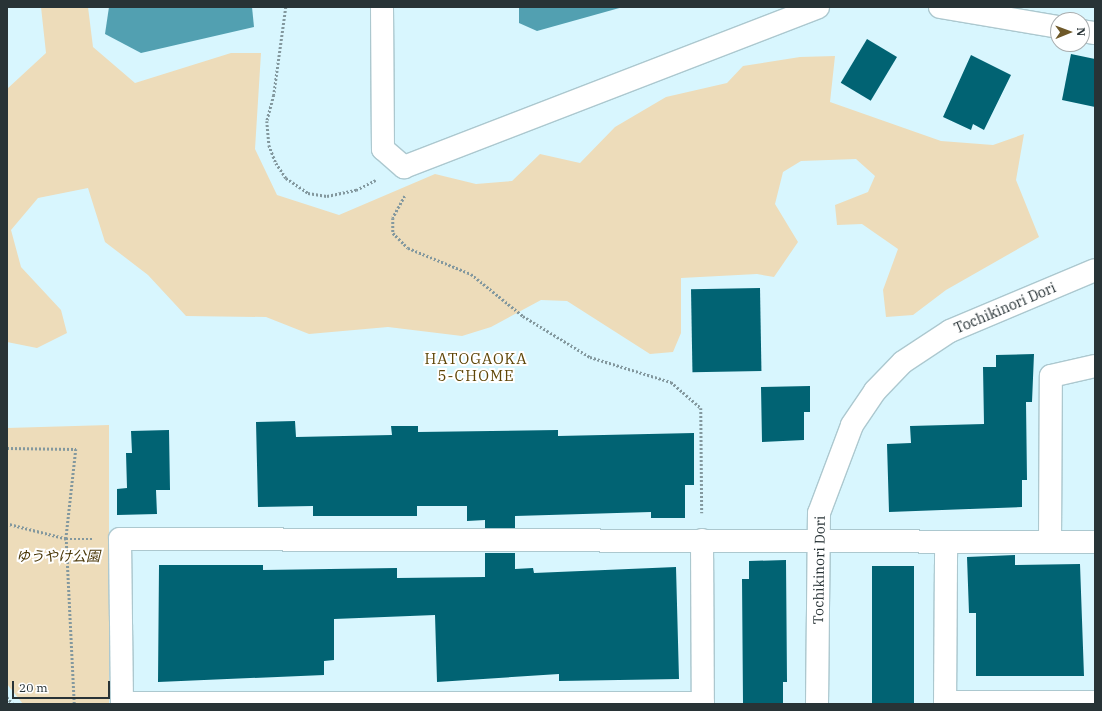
<!DOCTYPE html>
<html>
<head>
<meta charset="utf-8">
<style>
  body { margin:0 }
  #map { position:relative; width:1102px; height:711px; overflow:hidden; background:#d8f6fe; font-family:"IBM Plex Serif","Noto Sans JP",serif }
  div>[style] { position:absolute }
  .green>* { inset:0; background:#eddcba }
  .water>* { inset:0; background:#52a0b1 }
  .building>* { inset:0; background:#016373; transform-origin:0 0 }
  .path>* { height:2.5px; margin-top:-1.25px; transform-origin:0; background:repeating-linear-gradient(90deg,#83989e 0 2px,transparent 0 4px) }
  .roads { filter:drop-shadow(1px 0 #acc8cf) drop-shadow(-1px 0 #acc8cf) drop-shadow(0 1px #acc8cf) drop-shadow(0 -1px #acc8cf) }
  .minor>* { height:22px; margin:-11px; padding:0 11px; transform-origin:11px; border-radius:11px; background:#fff }
  .tertiary>* { height:22px; margin:-11px; padding:0 11px; transform-origin:11px; border-radius:11px; background:#fff }
  span { translate:-50% -50%; white-space:nowrap; text-align:center; line-height:1.15; -webkit-text-stroke:4px #fff; paint-order:stroke }
  .street-label { font-size:14px; color:#283336 }
  .park-label { font-size:14px; color:#4a3707; font-style:italic }
  .neighbourhood-label { font-size:15px; color:#5e4607; letter-spacing:1px }
  .frame { position:absolute; inset:0; border:8px solid #283336; pointer-events:none }
  .north { position:absolute; left:1050px; top:12px; width:40px; height:40px; box-sizing:border-box; background:#fff; border:1px solid #a9adaf; border-radius:50%; rotate:89deg; font-size:11px; font-weight:700; line-height:16px; text-align:center; color:#283336 }
  .north::after { content:''; display:block; margin:auto; width:14px; height:18px; background:#6f5929; clip-path:polygon(50% 0,100% 100%,50% 72%,0 100%) }
  .scale { position:absolute; left:12px; top:681px; width:98px; height:18px; box-sizing:border-box; border:2px solid #283336; border-top:0; padding-left:5px; font-size:12px; line-height:14px; white-space:nowrap; color:#283336; -webkit-text-stroke:3px #fff; paint-order:stroke }
</style>
</head>
<body>
<div id="map">
  <div class="green">
    <div style="clip-path:polygon(41px 7px,88px 7px,93px 47px,135px 83px,231px 53px,261px 53px,255px 149px,277px 195px,339px 215px,435px 174px,476px 184px,512px 181px,540px 154px,580px 163px,615px 127px,666px 97px,727px 83px,743px 66px,800px 57px,835px 56px,830px 102px,941px 141px,993px 145px,1024px 134px,1016px 180px,1039px 237px,946px 290px,913px 315px,886px 317px,883px 290px,898px 249px,862px 224px,837px 225px,835px 205px,868px 192px,875px 176px,856px 159px,801px 161px,783px 172px,775px 204px,798px 242px,774px 277px,757px 274px,681px 278px,681px 333px,673px 352px,650px 354px,567px 301px,541px 300px,491px 327px,462px 336px,388px 327px,309px 334px,266px 317px,186px 316px,148px 275px,105px 242px,88px 188px,38px 198px,11px 230px,21px 267px,61px 310px,67px 333px,37px 348px,7px 342px,7px 89px,46px 53px)"></div>
    <div style="clip-path:polygon(109px 425px,109px 704px,23px 704px,7px 684px,7px 428px)"></div>
  </div>
  <div class="water">
    <div style="clip-path:polygon(109px 7px,252px 7px,254px 27px,141px 53px,105px 34px)"></div>
    <div style="clip-path:polygon(519px 7px,623px 7px,537px 31px,519px 23px)"></div>
  </div>
  <div class="building">
    <div style="left:867px;top:39px;width:35px;height:51px;rotate:31deg"></div>
    <div style="clip-path:polygon(1071px 54px,1095px 59px,1095px 107px,1062px 100px)"></div>
    <div style="clip-path:polygon(971px 55px,1011px 75px,984px 130px,973px 124px,971px 130px,943px 117px)"></div>
    <div style="left:760px;top:288px;width:83px;height:69px;rotate:89deg"></div>
    <div style="clip-path:polygon(1034px 354px,1032px 402px,1026px 402px,1027px 480px,1022px 480px,1022px 507px,889px 512px,887px 444px,911px 443px,910px 426px,984px 424px,983px 367px,996px 367px,996px 355px)"></div>
    <div style="clip-path:polygon(810px 386px,810px 412px,804px 412px,804px 440px,762px 442px,761px 387px)"></div>
    <div style="clip-path:polygon(295px 421px,296px 437px,392px 435px,391px 426px,418px 426px,418px 432px,558px 430px,558px 436px,694px 433px,694px 485px,685px 485px,685px 518px,651px 518px,651px 512px,515px 516px,515px 528px,485px 528px,485px 520px,467px 521px,467px 506px,417px 506px,417px 516px,313px 516px,313px 506px,258px 507px,256px 422px)"></div>
    <div style="clip-path:polygon(169px 430px,170px 490px,156px 490px,157px 514px,117px 515px,117px 489px,127px 488px,126px 453px,132px 453px,131px 431px)"></div>
    <div style="clip-path:polygon(485px 553px,515px 553px,515px 569px,533px 568px,534px 573px,676px 567px,679px 679px,559px 681px,559px 674px,437px 682px,435px 615px,334px 619px,334px 660px,324px 661px,324px 675px,158px 682px,159px 565px,263px 565px,263px 570px,397px 568px,397px 578px,485px 577px)"></div>
    <div style="clip-path:polygon(1015px 555px,1015px 565px,1080px 564px,1084px 676px,976px 676px,976px 613px,969px 613px,967px 557px)"></div>
    <div style="clip-path:polygon(786px 560px,787px 682px,783px 682px,783px 704px,743px 704px,742px 579px,749px 579px,749px 561px)"></div>
    <div style="left:872px;top:566px;width:42px;height:138px"></div>
  </div>
  <div class="path">
    <div style="left:286px;top:7px;width:89px;rotate:97.8deg"></div>
    <div style="left:274px;top:95px;width:27px;rotate:105deg"></div>
    <div style="left:267px;top:121px;width:24px;rotate:85deg"></div>
    <div style="left:269px;top:145px;width:19px;rotate:69deg"></div>
    <div style="left:276px;top:163px;width:18px;rotate:56deg"></div>
    <div style="left:286px;top:178px;width:27px;rotate:34deg"></div>
    <div style="left:308px;top:193px;width:19px;rotate:9deg"></div>
    <div style="left:327px;top:196px;width:30px;rotate:-12deg"></div>
    <div style="left:356px;top:190px;width:22px;rotate:-27deg"></div>
    <div style="left:405px;top:196px;width:25px;rotate:119deg"></div>
    <div style="left:393px;top:218px;width:15px;rotate:90deg"></div>
    <div style="left:393px;top:233px;width:21px;rotate:45deg"></div>
    <div style="left:408px;top:248px;width:68px;rotate:22.4deg"></div>
    <div style="left:471px;top:274px;width:67px;rotate:38.9deg"></div>
    <div style="left:523px;top:316px;width:79px;rotate:31.5deg"></div>
    <div style="left:590px;top:357px;width:85px;rotate:17.2deg"></div>
    <div style="left:671px;top:382px;width:40px;rotate:41deg"></div>
    <div style="left:701px;top:408px;width:105px;rotate:89.5deg"></div>
    <div style="left:7px;top:448px;width:69px;rotate:0.8deg"></div>
    <div style="left:76px;top:449px;width:91px;rotate:96.3deg"></div>
    <div style="left:66px;top:539px;width:61px;rotate:-165.7deg"></div>
    <div style="left:7px;top:697px;width:9px;rotate:49deg"></div>
    <div style="left:74px;top:704px;width:165px;rotate:-92.8deg"></div>
    <div style="left:66px;top:539px;width:27px"></div>
  </div>
  <div class="roads">
    <div class="minor">
      <div style="left:382px;top:7px;width:142px;rotate:89.6deg"></div>
      <div style="left:383px;top:149px;width:28px;rotate:41deg"></div>
      <div style="left:404px;top:167px;width:444px;rotate:-21.1deg"></div>
      <div style="left:940px;top:7px;width:120px;rotate:9.6deg"></div>
      <div style="left:1082px;top:31px;width:13px;rotate:9deg"></div>
      <div style="left:702px;top:540px;width:164px;rotate:89.7deg"></div>
      <div style="left:1050px;top:542px;width:166px;rotate:-89.7deg"></div>
      <div style="left:1051px;top:376px;width:45px;rotate:-12.8deg"></div>
      <div style="left:945px;top:702px;width:150px"></div>
      <div style="left:122px;top:703px;width:581px"></div>
      <div style="left:122px;top:704px;width:165px;rotate:-90.7deg"></div>
      <div style="left:120px;top:539px;width:975px;rotate:0.18deg"></div>
      <div style="left:945px;top:704px;width:161px;rotate:-89.6deg"></div>
    </div>
    <div class="tertiary">
      <div style="left:817px;top:704px;width:191px;rotate:-89.4deg"></div>
      <div style="left:819px;top:513px;width:94px;rotate:-69.4deg"></div>
      <div style="left:852px;top:425px;width:41px;rotate:-55.9deg"></div>
      <div style="left:875px;top:391px;width:40px;rotate:-46deg"></div>
      <div style="left:903px;top:362px;width:56px;rotate:-33.4deg"></div>
      <div style="left:950px;top:331px;width:157px;rotate:-22.8deg"></div>
    </div>
  </div>
  <div class="street-label">
    <span style="left:1005px;top:308px;rotate:-23deg">Tochikinori Dori</span>
    <span style="left:819px;top:570px;rotate:-89deg">Tochikinori Dori</span>
  </div>
  <div class="park-label">
    <span style="left:58px;top:556px">ゆうやけ公園</span>
  </div>
  <div class="neighbourhood-label">
    <span style="left:476px;top:367px">HATOGAOKA<br>5-CHOME</span>
  </div>
  <div class="frame"></div>
  <div class="north">N</div>
  <div class="scale">20 m</div>
</div>
</body>
</html>
